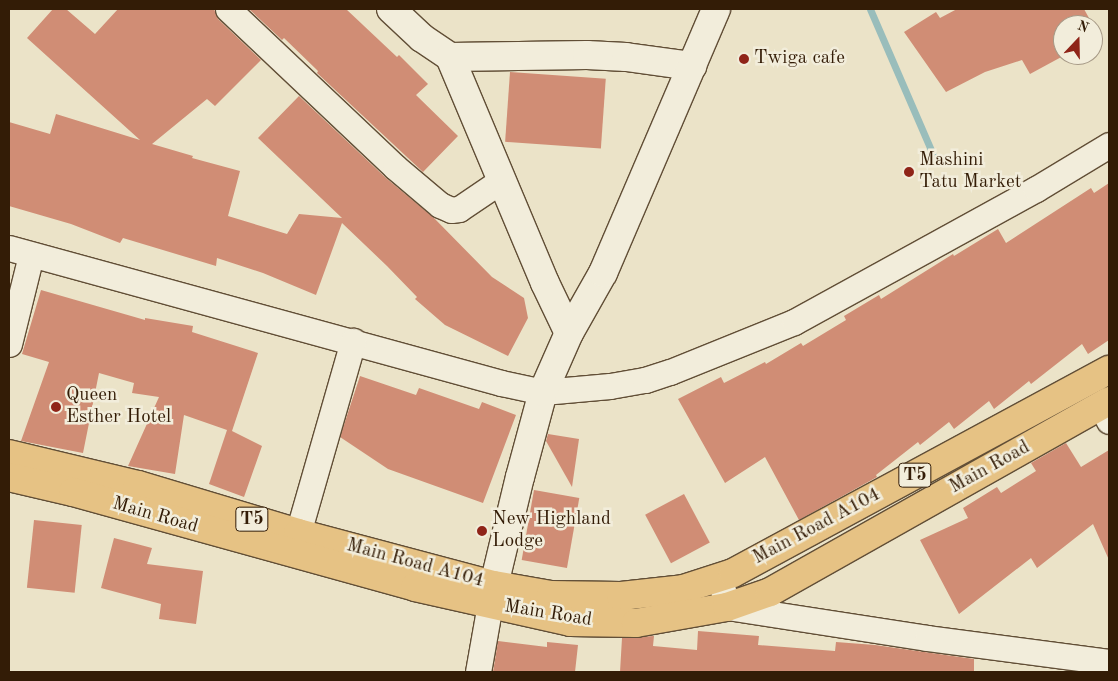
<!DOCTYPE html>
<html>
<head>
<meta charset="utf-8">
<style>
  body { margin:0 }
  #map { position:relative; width:1118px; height:681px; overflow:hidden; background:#ebe3c8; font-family:"Old Standard TT",serif }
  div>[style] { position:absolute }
  .stream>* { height:7px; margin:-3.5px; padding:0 3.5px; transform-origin:3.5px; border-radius:3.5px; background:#99bdbb }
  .building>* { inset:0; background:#d08d75; transform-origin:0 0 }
  .roads { filter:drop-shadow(1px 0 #614e36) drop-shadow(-1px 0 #614e36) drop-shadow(0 1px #614e36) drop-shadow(0 -1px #614e36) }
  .street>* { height:25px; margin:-12.5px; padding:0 12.5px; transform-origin:12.5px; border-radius:12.5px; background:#f2eddb }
  .secondary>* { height:28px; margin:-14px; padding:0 14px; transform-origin:14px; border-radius:14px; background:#f2eddb }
  .highway>* { height:28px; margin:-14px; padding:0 14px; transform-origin:14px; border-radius:14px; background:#e6c284 }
  .dots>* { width:14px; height:14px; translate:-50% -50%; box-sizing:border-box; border:2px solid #f2eddb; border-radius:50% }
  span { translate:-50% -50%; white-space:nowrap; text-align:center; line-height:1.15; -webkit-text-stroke:5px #f2eddb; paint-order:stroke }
  .shield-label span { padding:1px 4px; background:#f2eddb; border:1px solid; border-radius:4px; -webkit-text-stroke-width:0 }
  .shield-label { font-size:18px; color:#331c06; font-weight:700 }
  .poi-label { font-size:19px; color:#331c06 }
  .left { translate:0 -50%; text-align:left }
  .street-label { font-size:19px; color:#331c06 }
  .frame { position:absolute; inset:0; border:10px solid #331c06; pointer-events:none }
  .north { position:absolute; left:1053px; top:15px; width:50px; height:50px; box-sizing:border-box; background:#f2eddb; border:1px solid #a69986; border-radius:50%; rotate:21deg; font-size:14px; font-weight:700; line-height:20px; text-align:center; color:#331c06 }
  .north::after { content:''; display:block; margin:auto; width:18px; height:22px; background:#8f2418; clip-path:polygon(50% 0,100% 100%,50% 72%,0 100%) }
</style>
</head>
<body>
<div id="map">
  <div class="stream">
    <div style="left:870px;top:9px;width:163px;rotate:66.6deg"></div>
  </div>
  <div class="building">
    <div style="clip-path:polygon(53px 9px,66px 9px,95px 34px,118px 9px,214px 9px,218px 19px,261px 60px,215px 106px,207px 99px,152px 144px,193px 156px,192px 158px,240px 171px,228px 216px,287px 234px,299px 214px,342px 218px,258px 138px,299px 96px,386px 178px,434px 218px,492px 277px,524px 298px,528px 318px,508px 356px,445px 325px,415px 299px,417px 297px,387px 266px,342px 223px,316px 295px,263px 273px,217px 258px,216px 266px,123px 238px,120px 243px,71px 224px,9px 206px,9px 122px,50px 134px,56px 114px,140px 140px,27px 38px)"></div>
    <div style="clip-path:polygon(249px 9px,346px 9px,397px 57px,399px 55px,428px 84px,416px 95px,458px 136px,423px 172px,317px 73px,318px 71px,284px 38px,282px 40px)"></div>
    <div style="clip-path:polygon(957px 9px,1084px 9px,1100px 38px,1093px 42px,1093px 25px,1063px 25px,1065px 55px,1030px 74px,1022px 60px,985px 72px,946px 92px,904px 32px,936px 12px,940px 18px)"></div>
    <div style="left:510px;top:72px;width:96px;height:70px;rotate:4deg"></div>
    <div style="clip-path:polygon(1109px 183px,1109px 340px,1088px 354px,1082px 344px,1031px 384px,1029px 381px,994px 409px,989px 401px,954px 429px,949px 422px,920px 445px,918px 442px,876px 475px,877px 477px,799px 520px,765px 457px,725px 483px,678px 399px,721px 377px,724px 383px,765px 362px,766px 364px,801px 343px,803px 346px,846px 320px,844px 316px,879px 295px,881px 299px,953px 254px,954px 256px,998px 229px,1006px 243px,1091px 188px,1094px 193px)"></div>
    <div style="clip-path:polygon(41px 290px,145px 320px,145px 318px,193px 326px,192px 332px,258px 353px,232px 431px,262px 446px,244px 497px,209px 484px,227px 430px,184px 415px,175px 474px,128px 466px,159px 397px,132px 393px,134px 383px,99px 373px,83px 453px,21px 441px,49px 362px,22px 354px)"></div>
    <div style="clip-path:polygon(360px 376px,416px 395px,419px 388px,479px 409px,482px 402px,516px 415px,483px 503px,388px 469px,340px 437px)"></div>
    <div style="clip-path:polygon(548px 434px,579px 439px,572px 487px,546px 441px)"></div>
    <div style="clip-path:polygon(1066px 443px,1081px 467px,1109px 450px,1109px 560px,1093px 524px,1037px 568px,1031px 558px,959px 614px,920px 540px,968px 518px,963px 508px,997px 487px,1001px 493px,1036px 471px,1031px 463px)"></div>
    <div style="left:534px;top:490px;width:46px;height:71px;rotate:10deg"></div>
    <div style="left:684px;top:494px;width:55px;height:44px;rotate:62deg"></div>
    <div style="left:34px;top:520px;width:48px;height:68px;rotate:6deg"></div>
    <div style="clip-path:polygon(114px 538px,152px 548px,147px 564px,203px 571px,196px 624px,159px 619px,161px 604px,101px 588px)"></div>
    <div style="clip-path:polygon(698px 631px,759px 636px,758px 645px,835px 651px,836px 642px,875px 645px,974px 659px,974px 672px,620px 672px,622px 638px,654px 636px,653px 646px,697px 650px)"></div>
    <div style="clip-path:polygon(498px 641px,547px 647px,547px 642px,578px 645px,575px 672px,493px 672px)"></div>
  </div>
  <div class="roads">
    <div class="street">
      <div style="left:228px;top:9px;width:230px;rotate:43.4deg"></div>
      <div style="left:395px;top:167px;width:59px;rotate:40.2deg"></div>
      <div style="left:440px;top:205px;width:12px;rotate:24deg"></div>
      <div style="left:451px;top:210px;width:8px;rotate:-7deg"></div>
      <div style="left:459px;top:209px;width:52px;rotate:-34deg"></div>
      <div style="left:9px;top:248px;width:510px;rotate:15.34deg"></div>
      <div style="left:501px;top:383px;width:43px;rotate:12.1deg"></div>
      <div style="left:543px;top:392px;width:67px;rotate:-5.1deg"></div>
      <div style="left:610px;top:386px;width:36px;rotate:-10deg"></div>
      <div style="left:645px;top:380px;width:26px;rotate:-18deg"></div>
      <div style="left:670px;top:372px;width:134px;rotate:-22deg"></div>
      <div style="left:794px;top:322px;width:276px;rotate:-28.8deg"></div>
      <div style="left:1036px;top:189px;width:85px;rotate:-31.1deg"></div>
      <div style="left:9px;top:344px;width:92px;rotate:-76.1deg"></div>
      <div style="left:1101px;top:406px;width:17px;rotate:62deg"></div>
      <div style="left:298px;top:533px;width:200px;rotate:-74deg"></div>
      <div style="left:720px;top:577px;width:31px;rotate:77deg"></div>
      <div style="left:727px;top:607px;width:202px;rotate:8.8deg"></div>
      <div style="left:927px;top:638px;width:184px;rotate:7.5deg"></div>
      <div style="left:478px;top:672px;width:69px;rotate:-80deg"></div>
    </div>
    <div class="secondary">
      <div style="left:391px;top:9px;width:42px;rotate:43.1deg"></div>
      <div style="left:422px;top:38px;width:34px;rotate:34deg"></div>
      <div style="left:450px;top:57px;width:137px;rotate:-0.8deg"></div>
      <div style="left:587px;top:55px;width:39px;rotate:3deg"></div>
      <div style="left:626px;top:57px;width:67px;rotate:7.8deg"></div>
      <div style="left:450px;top:57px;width:245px;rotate:67.2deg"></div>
      <div style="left:545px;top:283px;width:55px;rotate:64.4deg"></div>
      <div style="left:494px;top:585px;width:111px;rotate:-76.5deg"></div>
      <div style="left:520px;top:477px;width:88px;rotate:-74.9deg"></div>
      <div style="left:543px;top:392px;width:64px;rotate:-66.2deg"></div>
      <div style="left:569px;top:333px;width:69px;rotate:-60.5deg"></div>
      <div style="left:603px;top:273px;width:287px;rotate:-66.8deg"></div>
    </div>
    <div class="highway">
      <div style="left:9px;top:454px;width:133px;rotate:13.5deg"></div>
      <div style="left:138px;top:485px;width:167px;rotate:16.7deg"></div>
      <div style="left:298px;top:533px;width:203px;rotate:14.9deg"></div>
      <div style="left:494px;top:585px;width:58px;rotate:10deg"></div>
      <div style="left:551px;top:595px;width:70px;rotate:0.8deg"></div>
      <div style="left:621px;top:596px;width:62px;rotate:-6.4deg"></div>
      <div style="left:683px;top:589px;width:52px;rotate:-17.7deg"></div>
      <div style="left:733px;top:573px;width:427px;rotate:-28.4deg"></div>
      <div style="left:9px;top:477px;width:66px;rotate:13.2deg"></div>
      <div style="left:73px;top:492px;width:355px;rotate:15.5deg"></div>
      <div style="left:415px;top:587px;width:159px;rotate:12.7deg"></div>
      <div style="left:570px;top:622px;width:66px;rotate:0.9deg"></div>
      <div style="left:636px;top:623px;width:92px;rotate:-10deg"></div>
      <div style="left:727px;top:607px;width:46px;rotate:-19.2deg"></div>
      <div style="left:770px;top:592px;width:389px;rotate:-29.4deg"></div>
    </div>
  </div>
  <div class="dots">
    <div style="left:744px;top:59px;background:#8f2418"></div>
    <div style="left:909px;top:172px;background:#8f2418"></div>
    <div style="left:56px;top:407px;background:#8f2418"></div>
    <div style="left:482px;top:531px;background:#8f2418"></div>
  </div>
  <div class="shield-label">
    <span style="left:915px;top:475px">T5</span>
    <span style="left:252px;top:519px">T5</span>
  </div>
  <div class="poi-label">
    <span class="left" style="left:754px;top:59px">Twiga cafe</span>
    <span class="left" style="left:919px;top:172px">Mashini<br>Tatu Market</span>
    <span class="left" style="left:66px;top:407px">Queen<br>Esther Hotel</span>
    <span class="left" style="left:492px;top:531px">New Highland<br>Lodge</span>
  </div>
  <div class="street-label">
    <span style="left:990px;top:468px;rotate:-29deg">Main Road</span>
    <span style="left:155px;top:516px;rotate:16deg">Main Road</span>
    <span style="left:817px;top:527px;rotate:-28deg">Main Road A104</span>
    <span style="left:415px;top:564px;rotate:15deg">Main Road A104</span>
    <span style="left:548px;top:614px;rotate:9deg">Main Road</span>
  </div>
  <div class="frame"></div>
  <div class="north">N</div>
</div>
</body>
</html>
